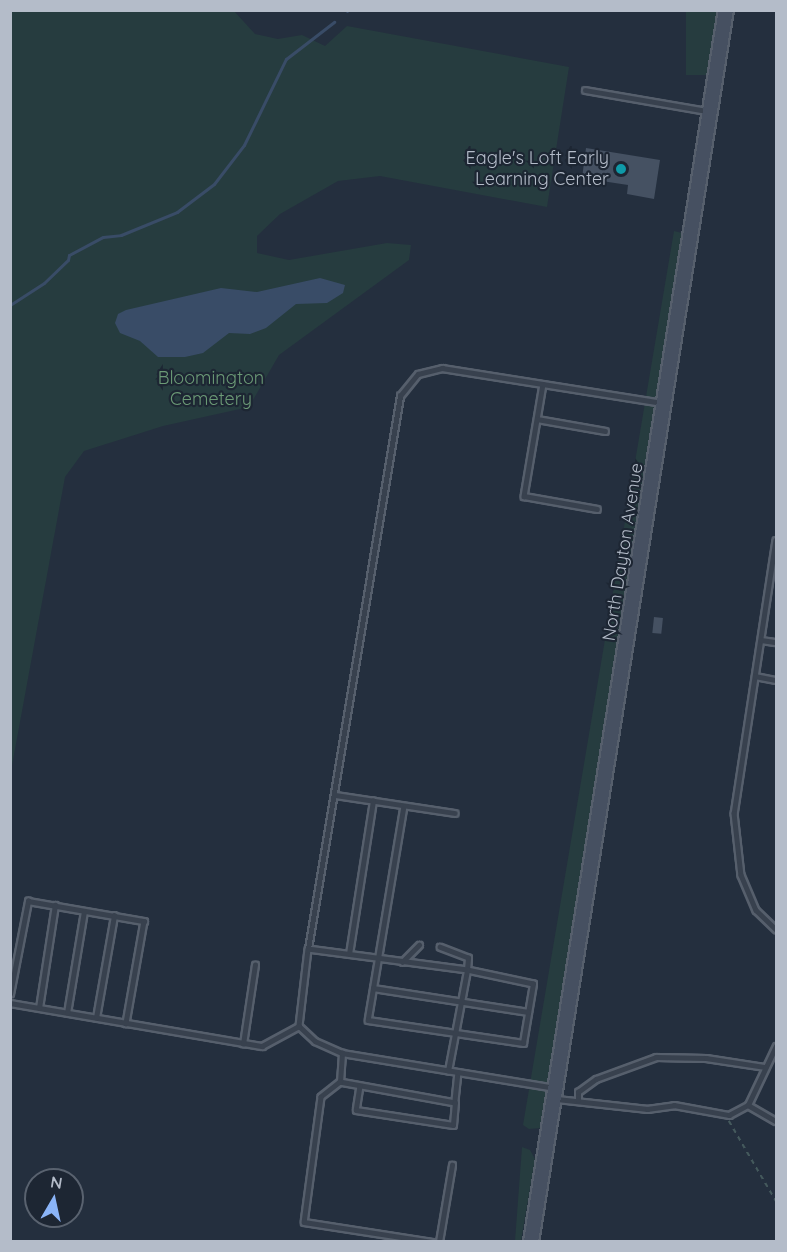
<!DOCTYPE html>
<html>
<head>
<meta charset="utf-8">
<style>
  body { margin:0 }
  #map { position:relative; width:787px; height:1252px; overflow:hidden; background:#242f3e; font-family:Quicksand,sans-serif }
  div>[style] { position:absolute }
  .green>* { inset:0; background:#263c3f; transform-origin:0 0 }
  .water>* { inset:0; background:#394c67 }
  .stream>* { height:3px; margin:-1.5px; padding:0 1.5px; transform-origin:1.5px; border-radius:1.5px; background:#394c67 }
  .building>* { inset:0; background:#455162; transform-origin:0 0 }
  .path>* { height:1.5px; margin-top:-0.75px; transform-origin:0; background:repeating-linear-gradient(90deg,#44595c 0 4.5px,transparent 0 9px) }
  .roads { filter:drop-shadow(2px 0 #565f6c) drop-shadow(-2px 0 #565f6c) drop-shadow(0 2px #565f6c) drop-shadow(0 -2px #565f6c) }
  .lane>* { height:4.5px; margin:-2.25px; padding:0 2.25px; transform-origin:2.25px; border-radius:2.25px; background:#38414e }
  .secondary>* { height:14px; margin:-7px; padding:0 7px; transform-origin:7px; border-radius:7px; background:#465061 }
  .dots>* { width:16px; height:16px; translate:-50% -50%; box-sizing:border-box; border:3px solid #1d2633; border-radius:50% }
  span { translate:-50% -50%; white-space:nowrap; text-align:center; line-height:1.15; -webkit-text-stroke:4.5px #1d2633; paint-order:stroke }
  .poi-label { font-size:18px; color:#b4bcc9 }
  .right { translate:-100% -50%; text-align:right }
  .park-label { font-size:18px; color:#6b9a76 }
  .street-label { font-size:18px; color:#b4bcc9 }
  .frame { position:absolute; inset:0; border:12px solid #b4bcc9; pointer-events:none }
  .north { position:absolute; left:24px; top:1168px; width:60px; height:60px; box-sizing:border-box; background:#1d2633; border:2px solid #59626f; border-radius:50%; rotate:9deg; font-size:16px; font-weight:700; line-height:24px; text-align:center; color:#b4bcc9 }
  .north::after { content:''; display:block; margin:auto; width:21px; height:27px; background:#8ab4f8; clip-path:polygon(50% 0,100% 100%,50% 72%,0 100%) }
</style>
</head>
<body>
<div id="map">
  <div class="green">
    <div style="clip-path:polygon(10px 11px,234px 11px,255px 34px,278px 39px,302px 35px,325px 46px,347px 26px,569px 67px,547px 207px,380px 176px,338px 181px,280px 214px,257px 236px,257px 253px,289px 260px,387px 243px,411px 245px,409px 260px,279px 355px,249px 407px,163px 426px,84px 451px,65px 477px,11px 771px)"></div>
    <div style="left:686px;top:11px;width:31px;height:64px"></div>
    <div style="clip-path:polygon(674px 231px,682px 233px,541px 1128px,529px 1129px,523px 1125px)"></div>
    <div style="clip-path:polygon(522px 1147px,530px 1150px,535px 1159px,521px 1241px,515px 1241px)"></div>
  </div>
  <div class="water">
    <div style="clip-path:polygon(320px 278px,345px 285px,343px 293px,327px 303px,296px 304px,266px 328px,250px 334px,229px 333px,203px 353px,185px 357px,158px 357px,140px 341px,120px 333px,115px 323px,118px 314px,126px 310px,221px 288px,257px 292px)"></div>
  </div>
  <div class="stream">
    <div style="left:347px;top:11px;width:1px;rotate:-45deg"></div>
    <div style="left:10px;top:305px;width:40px;rotate:-32.9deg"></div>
    <div style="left:44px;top:283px;width:33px;rotate:-44deg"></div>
    <div style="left:68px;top:260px;width:5px;rotate:-79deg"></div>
    <div style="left:69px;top:255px;width:38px;rotate:-28deg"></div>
    <div style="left:103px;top:237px;width:18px;rotate:-6deg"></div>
    <div style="left:121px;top:235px;width:61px;rotate:-22.3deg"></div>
    <div style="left:177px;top:212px;width:46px;rotate:-37.1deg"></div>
    <div style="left:214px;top:184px;width:49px;rotate:-52.4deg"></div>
    <div style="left:244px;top:145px;width:96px;rotate:-64deg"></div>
    <div style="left:286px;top:59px;width:61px;rotate:-37.6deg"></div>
  </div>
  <div class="building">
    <div style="clip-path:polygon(586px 148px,660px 160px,654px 199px,627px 194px,628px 185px,582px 178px)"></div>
    <div style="left:654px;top:617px;width:9px;height:16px;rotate:6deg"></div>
  </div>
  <div class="path">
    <div style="left:729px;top:1121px;width:93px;rotate:59.6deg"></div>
  </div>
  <div class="roads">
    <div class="lane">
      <div style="left:585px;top:90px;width:124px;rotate:9.8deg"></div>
      <div style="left:543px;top:384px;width:114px;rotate:99.6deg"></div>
      <div style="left:524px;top:496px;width:74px;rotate:10.1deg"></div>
      <div style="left:537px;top:419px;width:69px;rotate:10deg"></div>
      <div style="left:776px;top:540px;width:276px;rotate:98.7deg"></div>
      <div style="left:734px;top:813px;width:62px;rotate:83.6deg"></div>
      <div style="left:741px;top:875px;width:38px;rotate:67deg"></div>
      <div style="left:756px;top:910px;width:28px;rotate:44deg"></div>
      <div style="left:761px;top:640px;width:15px;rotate:8deg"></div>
      <div style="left:755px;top:676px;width:21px;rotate:11deg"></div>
      <div style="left:336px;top:795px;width:120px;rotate:8.6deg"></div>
      <div style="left:404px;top:806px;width:217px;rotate:99.5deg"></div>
      <div style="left:368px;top:1020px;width:157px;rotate:8.4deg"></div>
      <div style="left:523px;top:1043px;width:60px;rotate:-80.4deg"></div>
      <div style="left:533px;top:984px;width:67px;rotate:-168deg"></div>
      <div style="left:467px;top:970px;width:12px;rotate:-85deg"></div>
      <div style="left:468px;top:958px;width:30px;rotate:-159deg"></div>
      <div style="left:308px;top:949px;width:78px;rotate:96.7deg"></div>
      <div style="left:299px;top:1026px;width:22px;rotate:43deg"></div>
      <div style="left:315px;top:1041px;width:30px;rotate:24deg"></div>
      <div style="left:349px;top:954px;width:155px;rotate:-81.1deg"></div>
      <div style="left:402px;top:962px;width:24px;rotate:-45deg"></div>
      <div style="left:373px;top:988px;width:157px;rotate:8.8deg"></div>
      <div style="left:10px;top:994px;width:95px;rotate:-79deg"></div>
      <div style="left:28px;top:901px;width:118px;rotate:9.8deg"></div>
      <div style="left:144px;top:921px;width:104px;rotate:100deg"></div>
      <div style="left:10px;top:1003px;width:256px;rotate:9.7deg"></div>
      <div style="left:262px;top:1046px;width:42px;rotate:-28.4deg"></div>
      <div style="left:39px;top:1008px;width:104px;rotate:-81.2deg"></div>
      <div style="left:67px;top:1013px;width:103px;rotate:-80.5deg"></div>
      <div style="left:96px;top:1018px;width:104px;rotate:-80deg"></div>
      <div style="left:243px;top:1044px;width:80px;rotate:-81.4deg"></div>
      <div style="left:448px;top:1071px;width:103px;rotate:-79.3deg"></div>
      <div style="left:467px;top:970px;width:160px;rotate:-172.5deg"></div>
      <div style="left:308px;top:949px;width:561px;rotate:-80.55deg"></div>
      <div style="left:400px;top:396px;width:28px;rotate:-51deg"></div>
      <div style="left:418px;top:374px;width:25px;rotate:-14deg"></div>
      <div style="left:442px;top:368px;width:223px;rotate:9deg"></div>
      <div style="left:458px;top:1072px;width:31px;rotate:96deg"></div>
      <div style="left:455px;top:1103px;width:117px;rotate:-169.7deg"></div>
      <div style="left:340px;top:1082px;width:29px;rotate:-86deg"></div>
      <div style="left:342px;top:1053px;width:216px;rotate:9.3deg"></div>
      <div style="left:340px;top:1082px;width:24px;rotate:142deg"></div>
      <div style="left:321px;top:1097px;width:126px;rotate:97.7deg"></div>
      <div style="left:304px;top:1222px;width:131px;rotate:8.8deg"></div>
      <div style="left:360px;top:1086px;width:24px;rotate:99deg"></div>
      <div style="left:356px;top:1110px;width:98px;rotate:8.8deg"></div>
      <div style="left:453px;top:1125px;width:22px;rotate:-85deg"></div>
      <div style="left:557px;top:1099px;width:91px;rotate:6.3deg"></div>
      <div style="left:647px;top:1109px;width:27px;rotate:-8deg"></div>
      <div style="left:674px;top:1105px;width:56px;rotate:10.3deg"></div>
      <div style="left:729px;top:1115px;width:21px;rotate:-28deg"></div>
      <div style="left:748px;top:1105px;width:32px;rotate:30deg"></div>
      <div style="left:578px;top:1100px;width:8px;rotate:-90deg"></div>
      <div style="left:578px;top:1092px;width:22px;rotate:-36deg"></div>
      <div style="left:596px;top:1079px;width:64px;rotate:-20.1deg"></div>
      <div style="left:656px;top:1057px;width:50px;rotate:1.1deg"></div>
      <div style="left:706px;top:1058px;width:60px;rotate:8.7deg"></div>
      <div style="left:748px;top:1105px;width:65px;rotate:-64.6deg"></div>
      <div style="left:439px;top:1242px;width:78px;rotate:-80.4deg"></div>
    </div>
    <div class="secondary">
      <div style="left:531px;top:1242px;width:1247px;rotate:-81.01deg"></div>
    </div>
  </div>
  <div class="dots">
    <div style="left:621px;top:169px;background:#0f9aa8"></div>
  </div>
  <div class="poi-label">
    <span class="right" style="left:609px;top:169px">Eagle's Loft Early<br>Learning Center</span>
  </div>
  <div class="park-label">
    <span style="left:211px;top:389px">Bloomington<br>Cemetery</span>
  </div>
  <div class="street-label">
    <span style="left:623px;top:552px;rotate:-81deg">North Dayton Avenue</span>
  </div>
  <div class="frame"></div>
  <div class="north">N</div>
</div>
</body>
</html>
